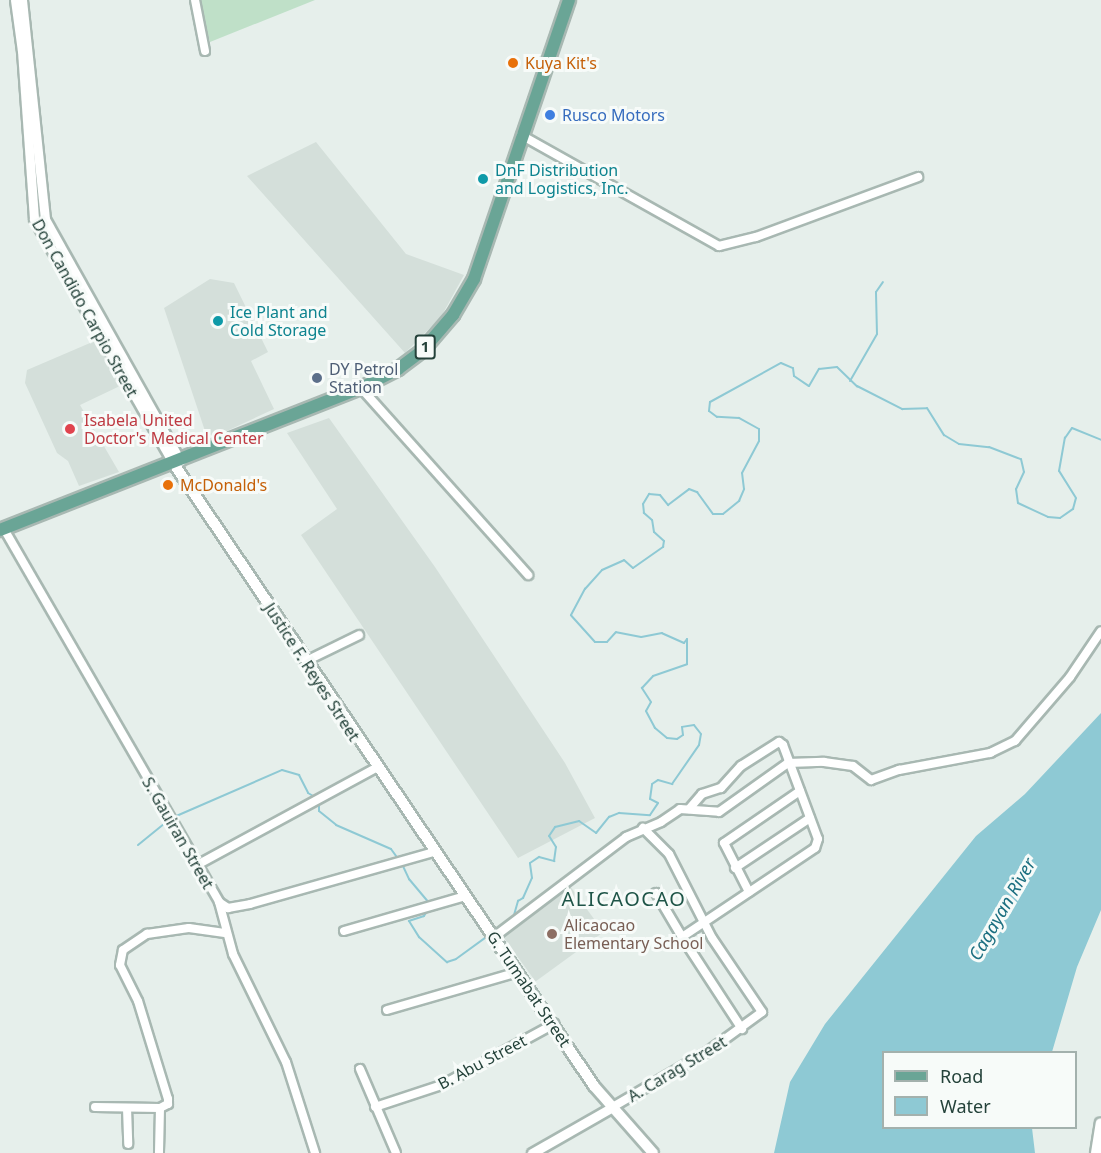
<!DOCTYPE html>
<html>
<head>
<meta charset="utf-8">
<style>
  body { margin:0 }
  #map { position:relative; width:1101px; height:1153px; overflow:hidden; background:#e6efeb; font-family:"Noto Sans",sans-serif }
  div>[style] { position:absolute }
  .built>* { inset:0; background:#d4dfda; transform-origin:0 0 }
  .green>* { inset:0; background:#bfe0c8 }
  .water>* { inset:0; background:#8ec9d4 }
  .stream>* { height:2px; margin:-1px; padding:0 1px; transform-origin:1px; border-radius:1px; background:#8ec9d4 }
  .roads { filter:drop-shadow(2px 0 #a8b8b2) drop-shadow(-2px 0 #a8b8b2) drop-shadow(0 2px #a8b8b2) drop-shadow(0 -2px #a8b8b2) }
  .minor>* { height:8px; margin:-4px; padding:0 4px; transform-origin:4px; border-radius:4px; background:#fff }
  .tertiary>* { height:9px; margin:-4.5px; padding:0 4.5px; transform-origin:4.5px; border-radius:4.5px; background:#fff }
  .secondary>* { height:10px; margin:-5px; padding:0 5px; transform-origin:5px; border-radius:5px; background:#fff }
  .primary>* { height:12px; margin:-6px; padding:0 6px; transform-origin:6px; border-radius:6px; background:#6aa596 }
  .dots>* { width:16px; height:16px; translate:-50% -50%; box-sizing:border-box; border:3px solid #f7fbf9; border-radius:50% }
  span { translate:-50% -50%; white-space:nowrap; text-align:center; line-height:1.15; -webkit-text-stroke:6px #f7fbf9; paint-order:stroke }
  .shield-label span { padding:2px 4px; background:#f7fbf9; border:2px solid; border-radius:4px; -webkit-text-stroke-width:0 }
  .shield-label { font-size:15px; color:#24423a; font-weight:700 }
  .food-label { font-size:16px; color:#c56008 }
  .left { translate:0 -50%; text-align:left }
  .shop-label { font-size:16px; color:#366cbe }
  .culture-label { font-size:16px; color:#0d838f }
  .street-label { font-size:16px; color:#24423a }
  .service-label { font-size:16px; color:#4e5e75 }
  .health-label { font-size:16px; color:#be3a42 }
  .education-label { font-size:16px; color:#785e54 }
  .water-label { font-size:18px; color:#1c6f80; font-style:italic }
  .quarter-label { font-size:20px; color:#1f5548; letter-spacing:1.5px }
  .legend { position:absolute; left:882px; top:1051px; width:195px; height:78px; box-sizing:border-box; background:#f7fbf9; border:2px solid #a3b1ad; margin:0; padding:8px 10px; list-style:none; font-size:18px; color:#24423a }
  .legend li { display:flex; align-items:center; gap:12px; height:30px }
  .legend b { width:30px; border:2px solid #a3b1ad }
</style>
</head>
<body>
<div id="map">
  <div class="built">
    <div style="clip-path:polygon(316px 142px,406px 254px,464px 275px,441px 317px,405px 353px,247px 176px)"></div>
    <div style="clip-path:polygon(210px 279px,234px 283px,268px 352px,251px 361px,274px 409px,214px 437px,205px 431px,164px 308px)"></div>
    <div style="clip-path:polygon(97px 340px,122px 385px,80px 405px,119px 472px,79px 486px,68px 461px,57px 453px,25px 383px,27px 370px)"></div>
    <div style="clip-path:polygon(329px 418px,435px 567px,565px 763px,595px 818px,518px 858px,301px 535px,337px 509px,287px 433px)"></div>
    <div style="left:570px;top:886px;width:57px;height:84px;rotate:54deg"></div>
  </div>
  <div class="green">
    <div style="clip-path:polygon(198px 0,315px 0,210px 42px)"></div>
  </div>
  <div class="water">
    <div style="clip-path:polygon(1101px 713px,1101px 910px,1077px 967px,1052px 1052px,884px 1052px,884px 1128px,1032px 1128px,1035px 1153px,774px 1153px,790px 1082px,825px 1024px,976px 836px,1025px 794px)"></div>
  </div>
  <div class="stream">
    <div style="left:850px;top:381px;width:54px;rotate:-60.1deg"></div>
    <div style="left:877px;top:334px;width:42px;rotate:-91.4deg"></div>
    <div style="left:876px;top:292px;width:12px;rotate:-55deg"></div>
    <div style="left:319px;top:801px;width:10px;rotate:90deg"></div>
    <div style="left:319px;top:811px;width:22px;rotate:39deg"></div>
    <div style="left:336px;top:825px;width:60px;rotate:23.6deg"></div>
    <div style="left:391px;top:849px;width:14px;rotate:54deg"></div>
    <div style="left:174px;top:817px;width:118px;rotate:-23.5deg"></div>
    <div style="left:282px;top:770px;width:18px;rotate:16deg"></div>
    <div style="left:299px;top:775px;width:20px;rotate:63deg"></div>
    <div style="left:308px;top:793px;width:8px;rotate:30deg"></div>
    <div style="left:138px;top:845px;width:40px;rotate:-39deg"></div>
    <div style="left:402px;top:864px;width:17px;rotate:65deg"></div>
    <div style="left:409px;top:879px;width:31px;rotate:50deg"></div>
    <div style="left:429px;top:909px;width:9px;rotate:126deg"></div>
    <div style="left:424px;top:916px;width:16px;rotate:162deg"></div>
    <div style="left:409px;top:921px;width:19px;rotate:58deg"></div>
    <div style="left:419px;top:937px;width:38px;rotate:42deg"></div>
    <div style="left:447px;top:962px;width:9px;rotate:-18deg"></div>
    <div style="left:456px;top:959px;width:41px;rotate:-36deg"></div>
    <div style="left:494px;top:932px;width:26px;rotate:-40deg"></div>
    <div style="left:514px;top:915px;width:15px;rotate:-74deg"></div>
    <div style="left:518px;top:901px;width:6px;rotate:-31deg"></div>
    <div style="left:523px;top:898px;width:22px;rotate:-66deg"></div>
    <div style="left:532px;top:878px;width:15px;rotate:-98deg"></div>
    <div style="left:530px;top:863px;width:11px;rotate:-34deg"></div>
    <div style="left:539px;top:857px;width:16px;rotate:15deg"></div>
    <div style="left:554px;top:861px;width:14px;rotate:-82deg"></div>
    <div style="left:556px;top:847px;width:13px;rotate:-122deg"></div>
    <div style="left:549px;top:836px;width:11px;rotate:-56deg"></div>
    <div style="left:555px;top:827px;width:25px;rotate:-14deg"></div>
    <div style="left:579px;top:821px;width:21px;rotate:35deg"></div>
    <div style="left:596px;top:833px;width:21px;rotate:-51deg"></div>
    <div style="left:609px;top:817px;width:11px;rotate:-22deg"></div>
    <div style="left:619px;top:813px;width:31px;rotate:4deg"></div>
    <div style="left:650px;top:815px;width:14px;rotate:-56deg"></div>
    <div style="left:658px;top:803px;width:9px;rotate:-153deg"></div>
    <div style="left:650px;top:799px;width:15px;rotate:-82deg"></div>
    <div style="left:652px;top:784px;width:7px;rotate:-34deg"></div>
    <div style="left:658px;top:780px;width:15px;rotate:16deg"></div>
    <div style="left:672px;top:784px;width:47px;rotate:-55.3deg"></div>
    <div style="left:699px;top:745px;width:11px;rotate:-80deg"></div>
    <div style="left:701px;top:734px;width:11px;rotate:-128deg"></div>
    <div style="left:694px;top:725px;width:12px;rotate:171deg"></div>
    <div style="left:682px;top:727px;width:8px;rotate:83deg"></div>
    <div style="left:683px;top:735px;width:7px;rotate:146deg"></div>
    <div style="left:677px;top:739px;width:10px;rotate:-174deg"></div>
    <div style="left:667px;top:738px;width:16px;rotate:-140deg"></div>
    <div style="left:655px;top:728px;width:19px;rotate:-118deg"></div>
    <div style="left:646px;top:711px;width:10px;rotate:-61deg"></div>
    <div style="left:651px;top:702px;width:17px;rotate:-123deg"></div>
    <div style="left:642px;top:688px;width:16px;rotate:-47deg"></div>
    <div style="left:653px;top:676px;width:36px;rotate:-19deg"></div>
    <div style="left:687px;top:664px;width:25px;rotate:-90deg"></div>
    <div style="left:687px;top:639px;width:5px;rotate:127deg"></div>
    <div style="left:684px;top:643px;width:24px;rotate:-156deg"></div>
    <div style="left:662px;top:633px;width:21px;rotate:169deg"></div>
    <div style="left:641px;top:637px;width:25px;rotate:-169deg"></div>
    <div style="left:616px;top:632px;width:13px;rotate:132deg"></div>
    <div style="left:607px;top:642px;width:12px;rotate:180deg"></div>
    <div style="left:595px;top:642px;width:36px;rotate:-132deg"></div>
    <div style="left:571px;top:615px;width:30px;rotate:-62deg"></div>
    <div style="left:585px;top:589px;width:25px;rotate:-48deg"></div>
    <div style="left:602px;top:570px;width:24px;rotate:-24deg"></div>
    <div style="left:624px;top:560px;width:12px;rotate:42deg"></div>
    <div style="left:633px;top:568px;width:37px;rotate:-35deg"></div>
    <div style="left:663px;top:547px;width:6px;rotate:-81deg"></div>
    <div style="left:664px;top:541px;width:13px;rotate:-138deg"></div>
    <div style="left:654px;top:532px;width:12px;rotate:-99deg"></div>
    <div style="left:652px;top:520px;width:11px;rotate:-139deg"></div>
    <div style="left:644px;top:513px;width:9px;rotate:-96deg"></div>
    <div style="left:643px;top:504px;width:12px;rotate:-59deg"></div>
    <div style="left:649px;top:494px;width:11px;rotate:5deg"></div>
    <div style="left:660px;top:495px;width:13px;rotate:51deg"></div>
    <div style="left:668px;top:505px;width:26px;rotate:-37deg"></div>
    <div style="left:689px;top:489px;width:9px;rotate:21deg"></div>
    <div style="left:697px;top:492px;width:27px;rotate:54deg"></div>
    <div style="left:713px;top:514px;width:10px"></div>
    <div style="left:723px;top:514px;width:21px;rotate:-39deg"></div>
    <div style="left:739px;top:501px;width:13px;rotate:-67deg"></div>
    <div style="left:744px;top:489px;width:16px;rotate:-97deg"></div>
    <div style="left:742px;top:473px;width:36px;rotate:-62deg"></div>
    <div style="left:759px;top:441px;width:12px;rotate:-90deg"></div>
    <div style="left:759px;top:429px;width:23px;rotate:-151deg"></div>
    <div style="left:739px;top:418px;width:22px;rotate:-177deg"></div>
    <div style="left:717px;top:417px;width:10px;rotate:-143deg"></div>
    <div style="left:709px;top:411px;width:9px;rotate:-84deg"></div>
    <div style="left:710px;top:402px;width:81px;rotate:-28.8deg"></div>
    <div style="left:781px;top:363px;width:13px;rotate:23deg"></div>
    <div style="left:793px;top:368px;width:8px;rotate:83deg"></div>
    <div style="left:794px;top:376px;width:18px;rotate:34deg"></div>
    <div style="left:809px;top:386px;width:20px;rotate:-60deg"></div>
    <div style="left:819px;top:369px;width:18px;rotate:-6deg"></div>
    <div style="left:837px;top:367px;width:28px;rotate:44deg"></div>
    <div style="left:857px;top:386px;width:51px;rotate:27.1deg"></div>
    <div style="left:902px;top:409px;width:25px;rotate:-2deg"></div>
    <div style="left:927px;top:408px;width:32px;rotate:58deg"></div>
    <div style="left:944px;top:435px;width:17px;rotate:31deg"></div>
    <div style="left:959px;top:444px;width:30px;rotate:6deg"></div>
    <div style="left:989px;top:447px;width:34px;rotate:21deg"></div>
    <div style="left:1021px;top:459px;width:13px;rotate:77deg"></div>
    <div style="left:1024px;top:472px;width:19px;rotate:115deg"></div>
    <div style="left:1016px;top:489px;width:14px;rotate:82deg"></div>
    <div style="left:1018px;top:503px;width:33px;rotate:25deg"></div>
    <div style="left:1048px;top:517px;width:12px;rotate:5deg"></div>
    <div style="left:1060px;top:518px;width:16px;rotate:-35deg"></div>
    <div style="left:1073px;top:509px;width:11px;rotate:-75deg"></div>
    <div style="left:1076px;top:498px;width:32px;rotate:-122deg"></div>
    <div style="left:1059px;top:471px;width:34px;rotate:-80deg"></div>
    <div style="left:1065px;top:438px;width:12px;rotate:-55deg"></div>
    <div style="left:1072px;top:428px;width:31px;rotate:22deg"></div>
  </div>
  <div class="roads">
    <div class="minor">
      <div style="left:195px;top:0;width:52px;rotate:78.9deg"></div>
      <div style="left:521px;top:135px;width:227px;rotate:29.3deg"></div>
      <div style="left:719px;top:246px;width:38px;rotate:-14deg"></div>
      <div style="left:756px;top:237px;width:173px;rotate:-20.3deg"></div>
      <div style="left:361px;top:388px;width:251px;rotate:48.2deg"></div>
      <div style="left:4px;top:529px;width:431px;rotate:60deg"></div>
      <div style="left:219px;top:902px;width:54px;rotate:74.9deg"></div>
      <div style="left:233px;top:954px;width:120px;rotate:63.9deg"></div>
      <div style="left:286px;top:1062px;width:96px;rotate:72.3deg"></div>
      <div style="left:306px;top:661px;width:59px;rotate:-26.1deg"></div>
      <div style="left:689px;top:809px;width:20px;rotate:-49deg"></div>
      <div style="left:702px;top:794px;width:20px;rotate:-18deg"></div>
      <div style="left:721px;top:788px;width:30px;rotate:-48deg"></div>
      <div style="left:741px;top:766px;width:45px;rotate:-32.3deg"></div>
      <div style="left:779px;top:742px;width:5px;rotate:37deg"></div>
      <div style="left:783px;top:745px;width:100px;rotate:69.6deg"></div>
      <div style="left:818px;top:839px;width:9px;rotate:108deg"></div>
      <div style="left:815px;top:848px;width:160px;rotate:146.2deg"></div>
      <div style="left:682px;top:937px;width:110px;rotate:56.9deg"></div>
      <div style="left:197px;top:865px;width:204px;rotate:-28.5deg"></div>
      <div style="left:735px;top:868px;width:90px;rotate:-33.7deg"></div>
      <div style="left:749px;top:892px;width:55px;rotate:-117deg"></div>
      <div style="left:724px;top:843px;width:92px;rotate:-34.4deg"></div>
      <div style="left:656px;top:893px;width:51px;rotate:59.4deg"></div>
      <div style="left:219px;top:902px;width:11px;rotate:34deg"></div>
      <div style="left:228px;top:908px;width:22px;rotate:-10deg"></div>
      <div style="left:250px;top:904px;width:191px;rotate:-15.8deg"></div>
      <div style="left:344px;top:931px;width:126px;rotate:-16.1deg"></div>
      <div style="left:494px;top:937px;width:166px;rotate:-37.1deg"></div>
      <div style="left:626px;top:837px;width:38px;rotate:-23deg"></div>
      <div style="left:661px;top:822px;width:23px;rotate:-34deg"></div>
      <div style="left:680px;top:809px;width:39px;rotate:4deg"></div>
      <div style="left:719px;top:812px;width:85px;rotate:-35.4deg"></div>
      <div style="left:788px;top:763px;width:36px;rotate:-2deg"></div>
      <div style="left:824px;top:762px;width:29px;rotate:8deg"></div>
      <div style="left:853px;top:766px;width:23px;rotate:38deg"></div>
      <div style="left:871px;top:780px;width:30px;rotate:-20deg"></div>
      <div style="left:899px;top:770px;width:93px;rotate:-10.6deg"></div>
      <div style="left:990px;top:753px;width:28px;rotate:-26deg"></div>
      <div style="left:1015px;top:741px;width:84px;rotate:-49.3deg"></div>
      <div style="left:1070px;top:677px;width:55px;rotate:-56deg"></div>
      <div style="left:387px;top:1010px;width:136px;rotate:-16.2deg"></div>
      <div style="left:360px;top:1069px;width:91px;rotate:66.8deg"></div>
      <div style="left:95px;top:1107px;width:65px;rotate:0.9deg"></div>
      <div style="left:160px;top:1108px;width:45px;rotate:91.3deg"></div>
      <div style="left:375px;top:1107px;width:71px;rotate:-18.2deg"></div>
      <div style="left:442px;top:1085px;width:128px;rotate:-28.6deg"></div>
      <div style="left:127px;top:1108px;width:36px;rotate:88deg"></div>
      <div style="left:160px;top:1108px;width:9px;rotate:-27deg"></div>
      <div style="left:168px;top:1104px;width:5px;rotate:-90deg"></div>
      <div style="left:168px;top:1099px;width:102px;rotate:-107deg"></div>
      <div style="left:138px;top:1001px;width:40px;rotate:-116.6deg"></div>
      <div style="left:120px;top:965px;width:15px;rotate:-79deg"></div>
      <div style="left:123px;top:950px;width:29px;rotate:-34deg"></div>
      <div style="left:147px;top:934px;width:42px;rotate:-8.1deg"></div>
      <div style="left:189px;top:928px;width:36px;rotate:8deg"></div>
      <div style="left:611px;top:1108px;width:111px;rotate:-30.3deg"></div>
      <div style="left:707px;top:1052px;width:68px;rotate:-36deg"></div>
      <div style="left:762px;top:1012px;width:89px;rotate:-124deg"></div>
      <div style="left:712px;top:938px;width:94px;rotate:-117.1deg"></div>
      <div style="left:669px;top:854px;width:37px;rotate:-135deg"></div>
    </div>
    <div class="tertiary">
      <div style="left:15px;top:0;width:51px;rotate:82.2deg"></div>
      <div style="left:22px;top:51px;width:168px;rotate:85.9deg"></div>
      <div style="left:34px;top:219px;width:282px;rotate:60.3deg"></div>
      <div style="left:22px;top:0;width:220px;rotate:84deg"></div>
      <div style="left:45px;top:219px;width:277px;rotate:60.8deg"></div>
      <div style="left:532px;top:1153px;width:91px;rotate:-29.7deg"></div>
    </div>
    <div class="secondary">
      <div style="left:174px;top:464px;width:751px;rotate:55.97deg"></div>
      <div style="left:594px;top:1086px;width:89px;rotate:48.6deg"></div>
      <div style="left:1096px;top:1153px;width:30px;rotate:-81deg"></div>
    </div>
    <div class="primary">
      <div style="left:0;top:530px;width:388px;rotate:-21.5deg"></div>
      <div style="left:361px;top:388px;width:42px;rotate:-27.2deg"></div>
      <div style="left:398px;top:369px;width:30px;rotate:-37deg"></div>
      <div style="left:422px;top:351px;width:48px;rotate:-49.3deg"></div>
      <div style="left:453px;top:315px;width:42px;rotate:-59.7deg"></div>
      <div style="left:474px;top:279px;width:295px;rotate:-71.2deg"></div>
    </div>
  </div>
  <div class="dots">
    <div style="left:513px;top:63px;background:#e8710a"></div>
    <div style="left:550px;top:115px;background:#3f7fe0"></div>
    <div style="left:483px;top:179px;background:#0f9aa8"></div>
    <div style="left:218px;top:321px;background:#0f9aa8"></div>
    <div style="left:317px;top:378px;background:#5c6f8a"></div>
    <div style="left:70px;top:429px;background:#e0444e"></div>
    <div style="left:168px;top:485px;background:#e8710a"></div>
    <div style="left:552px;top:934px;background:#8d6e63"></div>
  </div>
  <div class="shield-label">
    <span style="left:425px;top:347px">1</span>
  </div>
  <div class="food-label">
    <span class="left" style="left:525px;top:63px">Kuya Kit's</span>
    <span class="left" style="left:180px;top:485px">McDonald's</span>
  </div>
  <div class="shop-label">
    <span class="left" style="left:562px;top:115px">Rusco Motors</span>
  </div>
  <div class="culture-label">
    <span class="left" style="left:495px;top:179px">DnF Distribution<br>and Logistics, Inc.</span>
    <span class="left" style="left:230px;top:321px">Ice Plant and<br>Cold Storage</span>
  </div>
  <div class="street-label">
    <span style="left:85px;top:308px;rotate:61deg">Don Candido Carpio Street</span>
    <span style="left:312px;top:672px;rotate:57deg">Justice F. Reyes Street</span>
    <span style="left:178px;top:833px;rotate:60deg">S. Gauiran Street</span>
    <span style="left:529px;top:989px;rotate:56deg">G. Tumabat Street</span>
    <span style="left:482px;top:1062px;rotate:-28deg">B. Abu Street</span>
    <span style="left:677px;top:1069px;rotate:-31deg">A. Carag Street</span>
  </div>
  <div class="service-label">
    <span class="left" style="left:329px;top:378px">DY Petrol<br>Station</span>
  </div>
  <div class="health-label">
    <span class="left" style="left:84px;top:429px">Isabela United<br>Doctor's Medical Center</span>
  </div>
  <div class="education-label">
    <span class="left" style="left:564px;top:934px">Alicaocao<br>Elementary School</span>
  </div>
  <div class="water-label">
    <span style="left:1002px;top:909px;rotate:-60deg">Cagayan River</span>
  </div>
  <div class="quarter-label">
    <span style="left:624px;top:898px">ALICAOCAO</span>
  </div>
  <ul class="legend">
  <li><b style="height:8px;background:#6aa596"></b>Road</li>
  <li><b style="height:16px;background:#8ec9d4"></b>Water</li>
  </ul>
</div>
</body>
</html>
